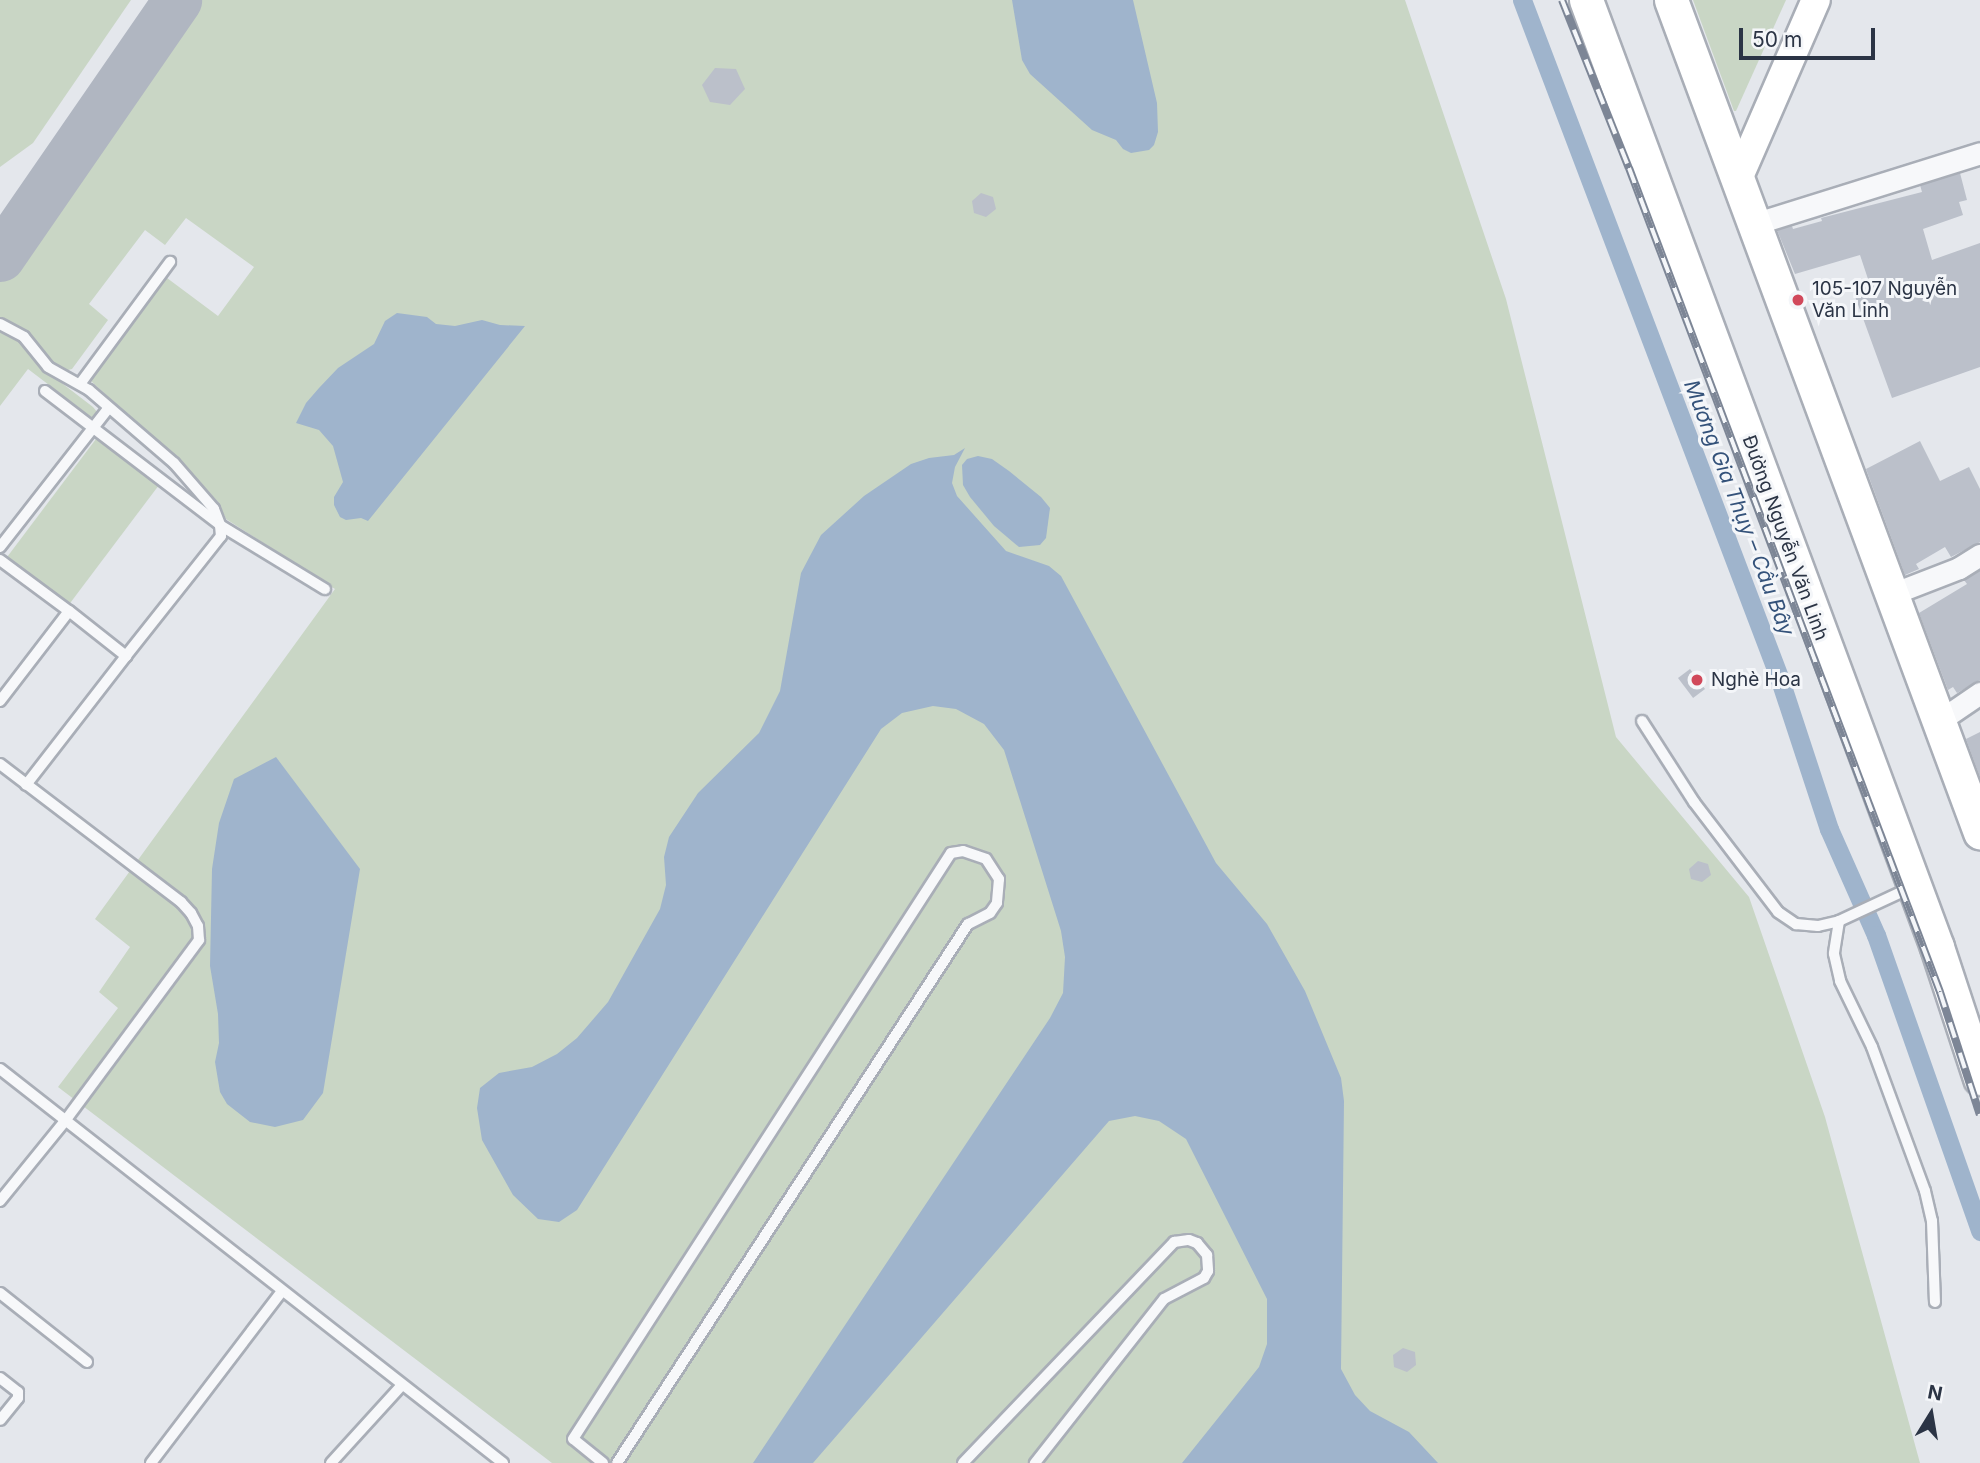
<!DOCTYPE html>
<html>
<head>
<meta charset="utf-8">
<style>
  body { margin:0 }
  #map { position:relative; width:1980px; height:1463px; overflow:hidden; background:#e4e7ec; font-family:Inter,sans-serif }
  div>[style] { position:absolute }
  .green>* { inset:0; background:#c9d6c5; transform-origin:0 0 }
  .water>* { inset:0; background:#9fb4cc }
  .canal>* { height:19px; margin:-9.5px; padding:0 9.5px; transform-origin:9.5px; border-radius:9.5px; background:#9fb4cc }
  .taxiway>* { height:49px; margin:-24.5px; padding:0 24.5px; transform-origin:24.5px; border-radius:24.5px; background:#b0b6c1 }
  .building>* { inset:0; background:#bbc0ca; transform-origin:0 0 }
  .roads { filter:drop-shadow(2px 0 #a9aeb7) drop-shadow(-2px 0 #a9aeb7) drop-shadow(0 2px #a9aeb7) drop-shadow(0 -2px #a9aeb7) }
  .service>* { height:10px; margin:-5px; padding:0 5px; transform-origin:5px; border-radius:5px; background:#f7f8fa }
  .minor>* { height:21px; margin:-10.5px; padding:0 10.5px; transform-origin:10.5px; border-radius:10.5px; background:#f7f8fa }
  .secondary>* { height:28px; margin:-14px; padding:0 14px; transform-origin:14px; border-radius:14px; background:#fff }
  .trunk>* { height:33px; margin:-16.5px; padding:0 16.5px; transform-origin:16.5px; border-radius:16.5px; background:#fff }
  .rail>* { height:8px; margin-top:-4px; transform-origin:0; background:repeating-linear-gradient(90deg,#f4f6f9 0 16px,#7d8696 0 32px); box-sizing:border-box; border-block:2px solid #7d8696 }
  .dots>* { width:19px; height:19px; translate:-50% -50%; box-sizing:border-box; border:4px solid #f4f6f9; border-radius:50% }
  span { translate:-50% -50%; white-space:nowrap; text-align:center; line-height:1.15; -webkit-text-stroke:6px #f4f6f9; paint-order:stroke }
  .poi-label { font-size:19px; color:#2b3445 }
  .left { translate:0 -50%; text-align:left }
  .street-label { font-size:19px; color:#2b3445 }
  .water-label { font-size:21px; color:#34527a; font-style:italic }
  .north { position:absolute; left:1896px; top:1379px; width:70px; height:70px; -webkit-text-stroke:5px #f4f6f9; paint-order:stroke; rotate:11deg; font-size:19px; font-weight:700; line-height:28px; text-align:center; color:#2b3445 }
  .north::after { content:''; display:block; margin:auto; width:24px; height:32px; background:#2b3445; clip-path:polygon(50% 0,100% 100%,50% 72%,0 100%) }
  .scale { position:absolute; left:1739px; top:28px; width:136px; height:32px; box-sizing:border-box; border:4px solid #2b3445; border-top:0; padding-left:9px; font-size:21px; line-height:24px; white-space:nowrap; color:#2b3445; -webkit-text-stroke:5px #f4f6f9; paint-order:stroke }
</style>
</head>
<body>
<div id="map">
  <div class="green">
    <div style="clip-path:polygon(0 0,131px 0,33px 143px,0 167px)"></div>
    <div style="clip-path:polygon(189px 0,1405px 0,1506px 299px,1616px 737px,1749px 897px,1825px 1117px,1920px 1463px,552px 1463px,58px 1087px,118px 1008px,99px 992px,130px 947px,95px 919px,335px 589px,226px 519px,218px 502px,200px 482px,91px 381px,167px 278px,218px 316px,254px 267px,186px 218px,165px 245px,145px 230px,89px 304px,108px 320px,72px 369px,64px 371px,53px 364px,31px 335px,0 320px,0 275px)"></div>
    <div style="clip-path:polygon(1693px 0,1786px 0,1736px 111px,1734px 111px)"></div>
    <div style="clip-path:polygon(0 330px,17px 337px,46px 371px,93px 407px,98px 413px,95px 420px,28px 369px,0 406px)"></div>
    <div style="left:96px;top:439px;width:78px;height:148px;rotate:37deg"></div>
  </div>
  <div class="water">
    <div style="clip-path:polygon(1012px 0,1133px 0,1157px 103px,1158px 132px,1154px 145px,1149px 150px,1131px 153px,1123px 149px,1116px 140px,1092px 130px,1030px 74px,1022px 60px)"></div>
    <div style="clip-path:polygon(397px 313px,427px 317px,436px 324px,455px 326px,482px 320px,500px 325px,525px 326px,368px 521px,361px 518px,346px 520px,340px 517px,334px 505px,334px 497px,343px 482px,333px 446px,319px 430px,296px 423px,306px 403px,319px 388px,338px 368px,374px 344px,385px 321px)"></div>
    <div style="clip-path:polygon(965px 448px,955px 467px,952px 483px,957px 496px,1006px 551px,1049px 566px,1061px 576px,1216px 863px,1267px 924px,1305px 991px,1341px 1078px,1344px 1101px,1341px 1369px,1355px 1395px,1370px 1411px,1409px 1432px,1438px 1463px,1182px 1463px,1259px 1367px,1267px 1344px,1267px 1299px,1186px 1139px,1159px 1121px,1135px 1116px,1109px 1121px,813px 1463px,753px 1463px,1050px 1018px,1063px 993px,1065px 957px,1061px 931px,1004px 750px,984px 724px,956px 709px,933px 706px,902px 713px,881px 729px,577px 1210px,559px 1222px,538px 1219px,513px 1195px,482px 1140px,477px 1108px,480px 1088px,499px 1073px,532px 1067px,557px 1054px,577px 1038px,608px 1002px,660px 909px,666px 885px,664px 857px,669px 837px,698px 793px,759px 733px,780px 691px,801px 573px,821px 535px,864px 496px,911px 464px,929px 458px,954px 455px)"></div>
    <div style="clip-path:polygon(978px 456px,992px 459px,1009px 471px,1041px 497px,1050px 508px,1046px 538px,1040px 545px,1019px 547px,994px 526px,970px 497px,963px 485px,962px 465px,967px 459px)"></div>
    <div style="clip-path:polygon(276px 757px,360px 869px,323px 1093px,303px 1120px,275px 1127px,250px 1122px,227px 1104px,220px 1092px,215px 1062px,219px 1043px,218px 1014px,210px 966px,212px 869px,219px 823px,234px 779px)"></div>
  </div>
  <div class="canal">
    <div style="left:1522px;top:0;width:724px;rotate:69.21deg"></div>
    <div style="left:1779px;top:677px;width:160px;rotate:71.8deg"></div>
    <div style="left:1829px;top:829px;width:116px;rotate:66.1deg"></div>
    <div style="left:1876px;top:935px;width:314px;rotate:70.6deg"></div>
  </div>
  <div class="taxiway">
    <div style="left:0;top:257px;width:312px;rotate:-55.4deg"></div>
  </div>
  <div class="building">
    <div style="clip-path:polygon(715px 68px,736px 69px,745px 89px,730px 105px,710px 102px,702px 85px)"></div>
    <div style="clip-path:polygon(1960px 173px,1967px 200px,1959px 202px,1963px 215px,1923px 229px,1932px 260px,1980px 243px,1980px 367px,1892px 398px,1852px 288px,1869px 282px,1860px 255px,1795px 274px,1777px 230px,1792px 226px,1793px 229px,1822px 221px,1821px 218px,1922px 192px,1920px 185px)"></div>
    <div style="clip-path:polygon(981px 193px,993px 197px,996px 209px,986px 217px,974px 213px,972px 201px)"></div>
    <div style="clip-path:polygon(1920px 441px,1940px 481px,1969px 467px,1980px 489px,1980px 542px,1951px 557px,1945px 547px,1916px 564px,1919px 569px,1905px 575px,1866px 469px)"></div>
    <div style="clip-path:polygon(1980px 570px,1980px 680px,1957px 693px,1953px 687px,1948px 690px,1919px 613px,1967px 584px,1964px 580px)"></div>
    <div style="left:1690px;top:669px;width:25px;height:15px;rotate:53deg"></div>
    <div style="clip-path:polygon(1980px 732px,1980px 777px,1966px 739px)"></div>
    <div style="clip-path:polygon(1698px 861px,1708px 864px,1711px 875px,1702px 882px,1691px 879px,1689px 869px)"></div>
    <div style="clip-path:polygon(1403px 1348px,1415px 1352px,1416px 1365px,1407px 1372px,1394px 1367px,1393px 1355px)"></div>
  </div>
  <div class="roads">
    <div class="service">
      <div style="left:0;top:324px;width:27px;rotate:28deg"></div>
      <div style="left:24px;top:337px;width:38px;rotate:51deg"></div>
      <div style="left:48px;top:367px;width:47px;rotate:29.3deg"></div>
      <div style="left:89px;top:390px;width:112px;rotate:40.7deg"></div>
      <div style="left:174px;top:463px;width:61px;rotate:49deg"></div>
      <div style="left:214px;top:509px;width:17px;rotate:69deg"></div>
      <div style="left:220px;top:525px;width:11px;rotate:85deg"></div>
      <div style="left:221px;top:536px;width:153px;rotate:128.4deg"></div>
      <div style="left:80px;top:384px;width:152px;rotate:-53.6deg"></div>
      <div style="left:45px;top:391px;width:220px;rotate:37.4deg"></div>
      <div style="left:220px;top:525px;width:123px;rotate:31.4deg"></div>
      <div style="left:0;top:547px;width:175px;rotate:-52deg"></div>
      <div style="left:0;top:560px;width:86px;rotate:36.5deg"></div>
      <div style="left:0;top:701px;width:113px;rotate:-52.5deg"></div>
      <div style="left:69px;top:611px;width:73px;rotate:38.3deg"></div>
      <div style="left:126px;top:656px;width:163px;rotate:127.8deg"></div>
      <div style="left:1642px;top:721px;width:96px;rotate:57.3deg"></div>
      <div style="left:1694px;top:802px;width:138px;rotate:52.6deg"></div>
      <div style="left:1778px;top:912px;width:22px;rotate:34deg"></div>
      <div style="left:1796px;top:924px;width:22px;rotate:5deg"></div>
      <div style="left:1818px;top:926px;width:22px;rotate:-13deg"></div>
      <div style="left:1839px;top:921px;width:78px;rotate:-24.9deg"></div>
      <div style="left:0;top:764px;width:228px;rotate:37.3deg"></div>
      <div style="left:181px;top:902px;width:15px;rotate:48deg"></div>
      <div style="left:191px;top:913px;width:15px;rotate:62deg"></div>
      <div style="left:198px;top:926px;width:14px;rotate:86deg"></div>
      <div style="left:199px;top:940px;width:225px;rotate:126.5deg"></div>
      <div style="left:65px;top:1121px;width:103px;rotate:129.1deg"></div>
      <div style="left:1839px;top:921px;width:33px;rotate:99deg"></div>
      <div style="left:1834px;top:954px;width:28px;rotate:77deg"></div>
      <div style="left:1840px;top:981px;width:73px;rotate:64.1deg"></div>
      <div style="left:1872px;top:1047px;width:153px;rotate:69.8deg"></div>
      <div style="left:1925px;top:1191px;width:31px;rotate:77deg"></div>
      <div style="left:1932px;top:1221px;width:81px;rotate:87.9deg"></div>
      <div style="left:0;top:1069px;width:639px;rotate:38.07deg"></div>
      <div style="left:0;top:1293px;width:111px;rotate:38.4deg"></div>
      <div style="left:0;top:1378px;width:23px;rotate:38deg"></div>
      <div style="left:18px;top:1392px;width:6px;rotate:90deg"></div>
      <div style="left:18px;top:1398px;width:28px;rotate:129deg"></div>
      <div style="left:151px;top:1463px;width:216px;rotate:-52.7deg"></div>
      <div style="left:331px;top:1463px;width:105px;rotate:-47.7deg"></div>
      <div style="left:603px;top:1463px;width:38px;rotate:-141deg"></div>
      <div style="left:573px;top:1439px;width:697px;rotate:-57.18deg"></div>
      <div style="left:951px;top:853px;width:12px;rotate:-9deg"></div>
      <div style="left:963px;top:851px;width:24px;rotate:19deg"></div>
      <div style="left:986px;top:859px;width:24px;rotate:57deg"></div>
      <div style="left:999px;top:879px;width:24px;rotate:95deg"></div>
      <div style="left:997px;top:903px;width:12px;rotate:125deg"></div>
      <div style="left:990px;top:913px;width:25px;rotate:153deg"></div>
      <div style="left:968px;top:924px;width:643px;rotate:123.07deg"></div>
      <div style="left:963px;top:1463px;width:306px;rotate:-46.3deg"></div>
      <div style="left:1174px;top:1242px;width:15px;rotate:-8deg"></div>
      <div style="left:1189px;top:1240px;width:9px;rotate:21deg"></div>
      <div style="left:1197px;top:1243px;width:16px;rotate:50deg"></div>
      <div style="left:1207px;top:1255px;width:16px;rotate:86deg"></div>
      <div style="left:1208px;top:1271px;width:8px;rotate:120deg"></div>
      <div style="left:1204px;top:1278px;width:45px;rotate:152.3deg"></div>
      <div style="left:1164px;top:1299px;width:209px;rotate:128.2deg"></div>
    </div>
    <div class="minor">
      <div style="left:1754px;top:224px;width:237px;rotate:-17.4deg"></div>
      <div style="left:1892px;top:594px;width:72px;rotate:-21.2deg"></div>
      <div style="left:1959px;top:568px;width:25px;rotate:-32deg"></div>
      <div style="left:1939px;top:721px;width:50px;rotate:-34.3deg"></div>
    </div>
    <div class="secondary">
      <div style="left:1738px;top:179px;width:195px;rotate:-66.5deg"></div>
    </div>
    <div class="trunk">
      <div style="left:1586px;top:0;width:1010px;rotate:69.66deg"></div>
      <div style="left:1937px;top:947px;width:138px;rotate:71.8deg"></div>
      <div style="left:1671px;top:0;width:888px;rotate:69.63deg"></div>
    </div>
  </div>
  <div class="rail">
    <div style="left:1562px;top:0;width:181px;rotate:68.3deg"></div>
    <div style="left:1629px;top:168px;width:881px;rotate:69.32deg"></div>
    <div style="left:1940px;top:992px;width:129px;rotate:72deg"></div>
  </div>
  <div class="dots">
    <div style="left:1798px;top:300px;background:#d1495b"></div>
    <div style="left:1697px;top:680px;background:#d1495b"></div>
  </div>
  <div class="poi-label">
    <span class="left" style="left:1812px;top:300px">105-107 Nguyễn<br>Văn Linh</span>
    <span class="left" style="left:1711px;top:680px">Nghè Hoa</span>
  </div>
  <div class="street-label">
    <span style="left:1785px;top:538px;rotate:70deg">Đường Nguyễn Văn Linh</span>
  </div>
  <div class="water-label">
    <span style="left:1739px;top:508px;rotate:69deg">Mương Gia Thụy – Cầu Bây</span>
  </div>
  <div class="north">N</div>
  <div class="scale">50 m</div>
</div>
</body>
</html>
